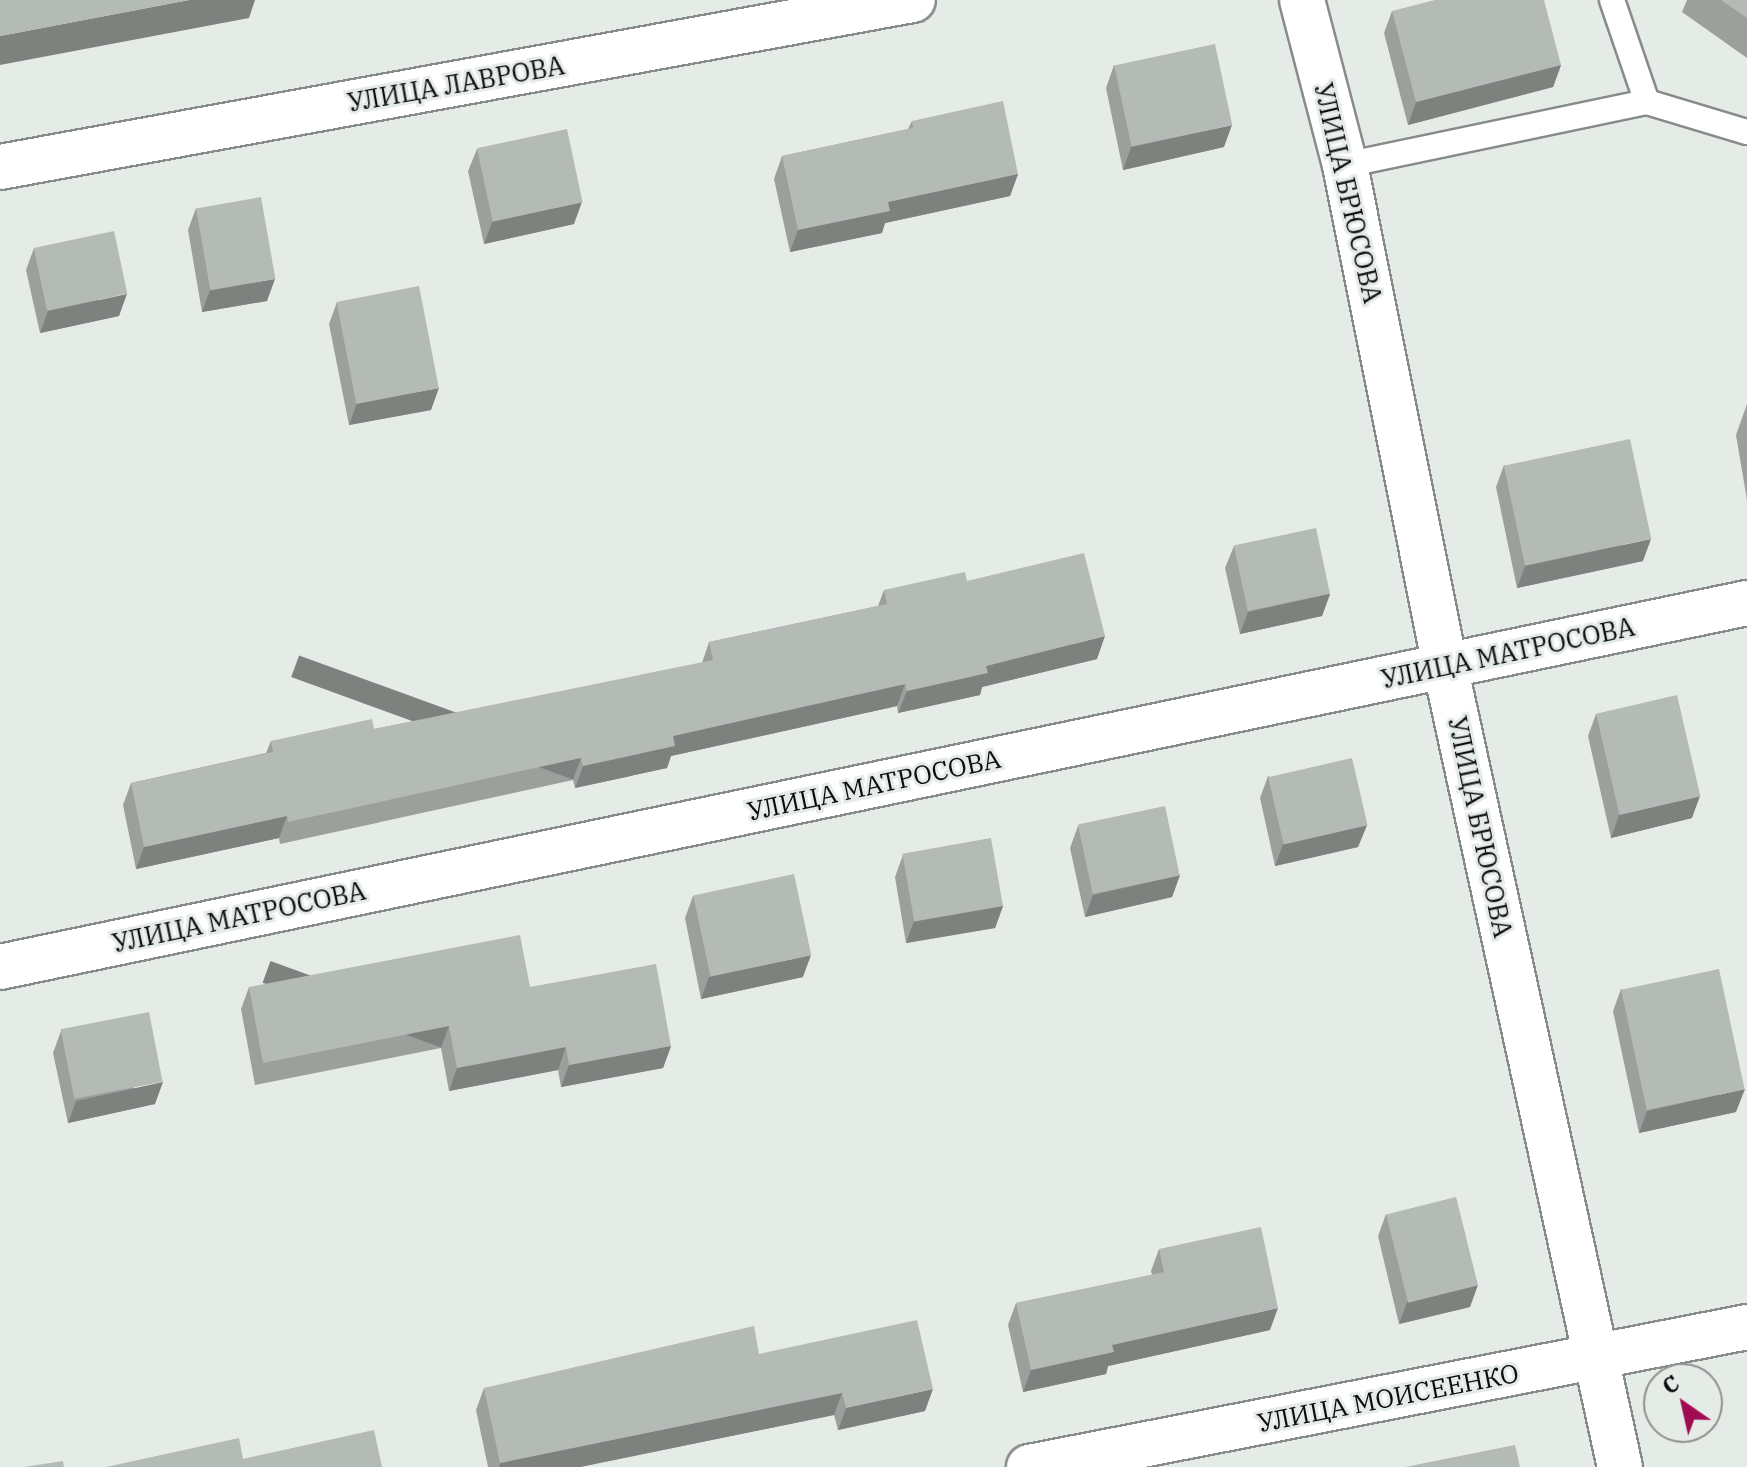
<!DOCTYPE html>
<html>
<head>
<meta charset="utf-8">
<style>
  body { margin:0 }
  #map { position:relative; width:1747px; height:1467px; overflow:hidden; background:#e5ebe6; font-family:"IBM Plex Serif",serif }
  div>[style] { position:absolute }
  .roads { filter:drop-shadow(2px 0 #878c88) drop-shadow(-2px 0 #878c88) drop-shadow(0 2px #878c88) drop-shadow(0 -2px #878c88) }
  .lane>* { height:24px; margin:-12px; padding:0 12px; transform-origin:12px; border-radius:12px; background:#fff }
  .street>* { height:44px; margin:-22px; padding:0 22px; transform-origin:22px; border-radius:22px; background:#fff }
  .wall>* { inset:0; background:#9ba09c }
  .shaded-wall>* { inset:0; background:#7e827f; transform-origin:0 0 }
  .building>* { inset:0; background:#b4bab5; transform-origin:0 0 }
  span { translate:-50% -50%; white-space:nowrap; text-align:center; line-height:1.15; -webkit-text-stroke:6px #e5ebe6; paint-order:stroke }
  .street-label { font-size:26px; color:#0b0d0c }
  .north { position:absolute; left:1643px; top:1363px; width:80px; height:80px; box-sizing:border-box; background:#e5ebe6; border:2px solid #8e928f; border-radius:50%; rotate:326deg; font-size:22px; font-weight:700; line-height:32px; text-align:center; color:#0b0d0c }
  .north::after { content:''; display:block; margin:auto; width:28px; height:36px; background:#a00c52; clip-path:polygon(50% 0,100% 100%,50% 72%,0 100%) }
</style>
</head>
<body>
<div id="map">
  <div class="roads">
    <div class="lane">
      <div style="left:1612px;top:0;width:108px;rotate:71.1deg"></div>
      <div style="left:1345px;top:165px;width:309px;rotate:-11.8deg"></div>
      <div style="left:1647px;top:102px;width:104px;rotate:16.7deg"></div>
    </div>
    <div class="street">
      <div style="left:1302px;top:0;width:171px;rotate:75.4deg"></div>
      <div style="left:1345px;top:165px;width:511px;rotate:78.71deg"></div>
      <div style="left:1445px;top:666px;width:820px;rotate:77.68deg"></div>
      <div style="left:0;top:167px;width:928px;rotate:-10.37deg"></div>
      <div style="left:0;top:967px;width:1785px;rotate:-11.77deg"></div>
      <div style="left:1029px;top:1467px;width:732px;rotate:-11.03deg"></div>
    </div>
  </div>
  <div class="wall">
    <div style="clip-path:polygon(1687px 0,1747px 0,1747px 58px,1682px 12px)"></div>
    <div style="clip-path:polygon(1392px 11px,1561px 65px,1553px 87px,1408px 125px,1384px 33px)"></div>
    <div style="clip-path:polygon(1114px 65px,1224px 147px,1123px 170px,1106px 88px)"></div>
    <div style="clip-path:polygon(912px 121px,1018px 174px,1010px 196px,885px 223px,882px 233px,790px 252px,774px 179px,782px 156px,908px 129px)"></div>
    <div style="clip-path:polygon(477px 149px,574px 224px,484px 244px,468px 171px)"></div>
    <div style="clip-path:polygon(196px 208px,267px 301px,202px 312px,188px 230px)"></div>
    <div style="clip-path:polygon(34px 248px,119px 316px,40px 333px,26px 270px)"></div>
    <div style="clip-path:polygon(337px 302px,431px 410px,349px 425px,329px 324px)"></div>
    <div style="clip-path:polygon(1747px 404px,1747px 500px,1736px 435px)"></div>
    <div style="clip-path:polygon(1504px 465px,1643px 561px,1517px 588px,1496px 487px)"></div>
    <div style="clip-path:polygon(1234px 546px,1330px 594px,1322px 616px,1240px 634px,1225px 568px)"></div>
    <div style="clip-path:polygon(967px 581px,1097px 659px,982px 687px,980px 695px,898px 713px,897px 706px,671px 756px,667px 768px,575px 788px,573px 780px,280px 844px,279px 838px,136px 869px,123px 805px,131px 783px,266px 753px,271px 741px,374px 729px,702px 663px,709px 642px,878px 606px,884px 590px)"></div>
    <div style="clip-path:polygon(1596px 714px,1692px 818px,1611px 838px,1588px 736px)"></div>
    <div style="clip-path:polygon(1268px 776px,1367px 825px,1358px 847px,1275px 866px,1260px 798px)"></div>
    <div style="clip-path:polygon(1078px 826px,1180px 875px,1172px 897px,1085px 917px,1070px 848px)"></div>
    <div style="clip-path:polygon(903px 855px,1003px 906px,995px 928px,906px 943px,895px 877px)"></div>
    <div style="clip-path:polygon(693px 896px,803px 977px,701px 999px,685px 918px)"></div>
    <div style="clip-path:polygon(249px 987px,530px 987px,671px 1046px,663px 1068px,561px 1087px,558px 1070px,449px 1091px,441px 1048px,255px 1085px,241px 1009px)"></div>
    <div style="clip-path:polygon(1621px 989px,1736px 1112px,1639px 1133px,1613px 1011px)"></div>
    <div style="clip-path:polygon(61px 1031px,155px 1104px,68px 1123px,53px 1053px)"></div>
    <div style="clip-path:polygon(1386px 1214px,1470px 1307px,1399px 1324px,1378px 1236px)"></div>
    <div style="clip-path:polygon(1159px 1249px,1270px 1330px,1108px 1366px,1106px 1374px,1023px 1392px,1008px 1325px,1016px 1303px,1152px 1275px,1151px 1271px)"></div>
    <div style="clip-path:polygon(759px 1354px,925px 1411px,838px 1430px,834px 1415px,580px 1467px,488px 1467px,476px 1410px,484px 1388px)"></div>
  </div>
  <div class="shaded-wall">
    <div style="clip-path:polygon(189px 0,255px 0,249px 18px,0 65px,0 36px)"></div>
    <div style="clip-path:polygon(1561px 65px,1553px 87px,1408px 125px,1416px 102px)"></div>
    <div style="clip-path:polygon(1232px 125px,1224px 147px,1123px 170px,1131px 147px)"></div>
    <div style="clip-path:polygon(1018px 174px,1010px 196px,885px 223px,882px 233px,790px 252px,798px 230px,888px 202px)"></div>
    <div style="clip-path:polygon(582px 202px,574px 224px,484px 244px,492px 222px)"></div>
    <div style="clip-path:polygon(275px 279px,267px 301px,202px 312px,210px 290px)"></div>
    <div style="clip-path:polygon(127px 294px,119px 316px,40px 333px,48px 311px)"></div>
    <div style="clip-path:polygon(439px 388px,431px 410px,349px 425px,357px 403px)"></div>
    <div style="clip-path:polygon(1651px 539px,1643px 561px,1517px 588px,1525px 566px)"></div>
    <div style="clip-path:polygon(1330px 594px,1322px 616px,1240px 634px,1248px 612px)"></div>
    <div style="clip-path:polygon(1105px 636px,1097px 659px,982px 687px,980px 695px,898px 713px,907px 691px,986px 666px)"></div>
    <div style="clip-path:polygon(905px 684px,897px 706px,671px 756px,667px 768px,575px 788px,583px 766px,673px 736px)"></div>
    <div style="left:581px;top:758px;width:23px;height:300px;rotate:110deg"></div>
    <div style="clip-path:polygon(1700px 796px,1692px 818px,1611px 838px,1619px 815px)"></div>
    <div style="clip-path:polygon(287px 816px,279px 838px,136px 869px,144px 847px)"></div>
    <div style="clip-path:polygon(1367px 825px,1358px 847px,1275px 866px,1283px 844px)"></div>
    <div style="clip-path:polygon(1180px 875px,1172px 897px,1085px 917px,1093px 895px)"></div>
    <div style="clip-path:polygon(1003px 906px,995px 928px,906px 943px,914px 921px)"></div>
    <div style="clip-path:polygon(811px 955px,803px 977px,701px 999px,709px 977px)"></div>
    <div style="left:449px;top:1026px;width:23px;height:190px;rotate:110deg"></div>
    <div style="clip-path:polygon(671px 1046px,663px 1068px,561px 1087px,569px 1065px)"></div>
    <div style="clip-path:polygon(566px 1047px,558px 1070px,449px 1091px,457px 1068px)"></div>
    <div style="clip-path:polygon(163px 1082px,155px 1104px,68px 1123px,76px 1101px)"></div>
    <div style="clip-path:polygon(1745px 1089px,1736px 1112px,1639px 1133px,1647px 1111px)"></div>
    <div style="clip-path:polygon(1478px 1285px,1470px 1307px,1399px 1324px,1407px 1302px)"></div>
    <div style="clip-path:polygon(1278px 1308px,1270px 1330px,1108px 1366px,1106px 1374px,1023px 1392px,1031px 1370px,1112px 1345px)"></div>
    <div style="clip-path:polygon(933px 1389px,925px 1411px,838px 1430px,846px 1408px)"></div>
    <div style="clip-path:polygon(842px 1393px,834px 1415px,580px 1467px,499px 1467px,500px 1463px)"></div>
  </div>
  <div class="building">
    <div style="clip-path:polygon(0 0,189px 0,0 36px)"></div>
    <div style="clip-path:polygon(1435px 0,1544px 0,1561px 65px,1416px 102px,1392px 11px)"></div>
    <div style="clip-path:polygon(1721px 0,1747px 0,1747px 18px)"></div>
    <div style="left:1215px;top:44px;width:83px;height:103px;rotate:78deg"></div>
    <div style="clip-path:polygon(1003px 101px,1018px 174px,888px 202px,890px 211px,798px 230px,782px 156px,913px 128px,912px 121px)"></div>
    <div style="left:567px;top:129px;width:75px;height:92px;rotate:78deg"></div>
    <div style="left:261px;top:197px;width:83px;height:66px;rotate:80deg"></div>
    <div style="left:114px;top:231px;width:64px;height:82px;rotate:78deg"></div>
    <div style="left:419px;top:286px;width:104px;height:84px;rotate:79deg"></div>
    <div style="left:1630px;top:439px;width:102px;height:129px;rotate:78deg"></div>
    <div style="left:1316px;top:528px;width:67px;height:84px;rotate:78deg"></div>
    <div style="clip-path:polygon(1084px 553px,1105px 636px,986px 666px,988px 673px,907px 691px,905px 684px,673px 736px,675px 746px,583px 766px,581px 758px,288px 822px,287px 816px,144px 847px,131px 783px,273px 752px,271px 741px,372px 719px,374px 729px,713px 660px,709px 642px,887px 604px,884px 590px,965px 572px,967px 581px)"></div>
    <div style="left:1677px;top:695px;width:104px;height:83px;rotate:77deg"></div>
    <div style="left:1352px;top:758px;width:69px;height:86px;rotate:77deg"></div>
    <div style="left:1165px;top:806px;width:71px;height:89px;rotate:78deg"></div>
    <div style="left:991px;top:838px;width:69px;height:90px;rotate:80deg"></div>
    <div style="left:794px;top:874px;width:83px;height:103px;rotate:78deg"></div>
    <div style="clip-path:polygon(520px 935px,530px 987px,656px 964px,671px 1046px,569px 1065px,566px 1047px,457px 1068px,449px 1026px,263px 1063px,249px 987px)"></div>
    <div style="left:1719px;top:969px;width:123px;height:100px;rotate:78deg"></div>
    <div style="left:149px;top:1012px;width:71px;height:90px;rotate:79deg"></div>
    <div style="left:1456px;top:1197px;width:91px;height:72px;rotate:76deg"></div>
    <div style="clip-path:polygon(1261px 1227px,1278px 1308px,1112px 1345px,1114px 1352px,1031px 1370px,1016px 1303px,1164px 1272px,1159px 1249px)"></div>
    <div style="clip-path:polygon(917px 1320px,933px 1389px,846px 1408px,842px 1393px,500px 1463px,484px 1388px,754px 1326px,759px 1354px)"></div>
    <div style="clip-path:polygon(374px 1430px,382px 1467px,106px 1467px,239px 1438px,243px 1459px)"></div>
    <div style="clip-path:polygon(1515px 1445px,1520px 1467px,1405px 1467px)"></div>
    <div style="clip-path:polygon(63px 1461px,64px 1467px,24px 1467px)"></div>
  </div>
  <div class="street-label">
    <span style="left:456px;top:84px;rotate:-10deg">УЛИЦА ЛАВРОВА</span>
    <span style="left:1348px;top:193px;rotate:77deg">УЛИЦА БРЮСОВА</span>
    <span style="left:1508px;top:653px;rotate:-12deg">УЛИЦА МАТРОСОВА</span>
    <span style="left:874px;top:785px;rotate:-12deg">УЛИЦА МАТРОСОВА</span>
    <span style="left:1480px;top:827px;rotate:78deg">УЛИЦА БРЮСОВА</span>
    <span style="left:239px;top:917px;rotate:-12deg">УЛИЦА МАТРОСОВА</span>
    <span style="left:1388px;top:1398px;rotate:-11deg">УЛИЦА МОИСЕЕНКО</span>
  </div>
  <div class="north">С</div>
</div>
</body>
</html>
